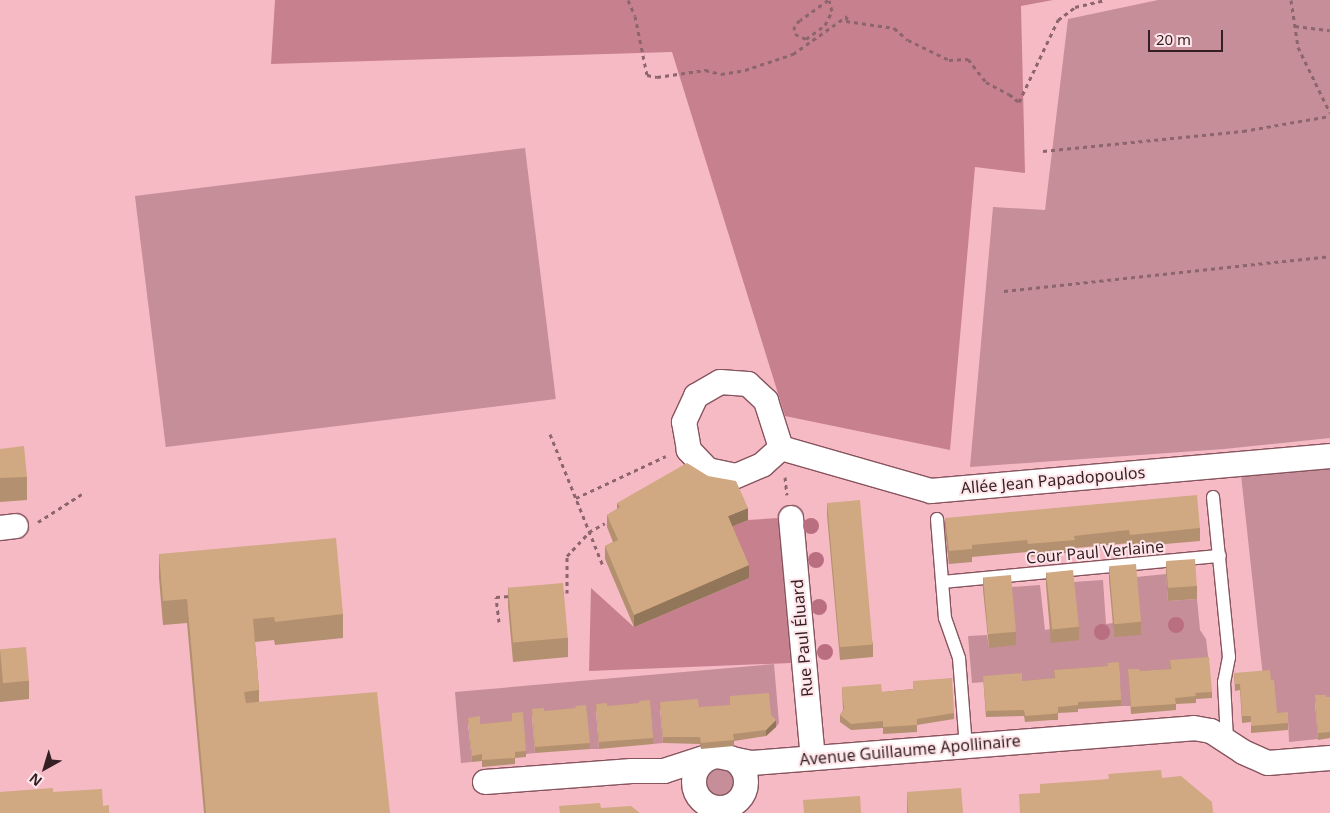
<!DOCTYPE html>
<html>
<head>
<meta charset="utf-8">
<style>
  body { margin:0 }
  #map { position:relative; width:1330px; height:813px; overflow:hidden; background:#f6bac5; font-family:"Noto Sans",sans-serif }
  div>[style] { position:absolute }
  .green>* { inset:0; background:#c68e98; transform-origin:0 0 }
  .round { border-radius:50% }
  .forest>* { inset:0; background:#c7808e }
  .path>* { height:3px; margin-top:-1.5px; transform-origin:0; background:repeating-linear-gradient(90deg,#8c656d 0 4px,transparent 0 8px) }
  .roads { filter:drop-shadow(1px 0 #87545e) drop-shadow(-1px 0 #87545e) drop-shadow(0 1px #87545e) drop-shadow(0 -1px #87545e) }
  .lane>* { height:12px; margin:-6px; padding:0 6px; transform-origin:6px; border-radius:6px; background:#fff }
  .street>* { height:24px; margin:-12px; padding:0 12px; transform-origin:12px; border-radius:12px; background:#fff }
  .street>.ring { margin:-12px; padding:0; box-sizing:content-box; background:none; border:24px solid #fff; border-radius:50% }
  .trees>* { width:16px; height:16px; margin:-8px; border-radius:50%; background:#ba6f81 }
  .wall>* { inset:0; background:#b3906f }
  .shaded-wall>* { inset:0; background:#92765a }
  .building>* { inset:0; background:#d0a881; transform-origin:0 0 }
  span { translate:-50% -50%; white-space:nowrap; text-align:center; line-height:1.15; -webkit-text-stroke:4px #ffe6ea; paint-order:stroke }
  .street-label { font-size:16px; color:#351f24 }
  .north { position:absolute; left:20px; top:743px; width:50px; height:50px; -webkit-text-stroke:4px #ffe6ea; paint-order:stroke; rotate:219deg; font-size:14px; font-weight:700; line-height:20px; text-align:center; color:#351f24 }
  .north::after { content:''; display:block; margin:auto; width:18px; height:22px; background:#351f24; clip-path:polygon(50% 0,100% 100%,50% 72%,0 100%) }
  .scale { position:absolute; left:1148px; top:30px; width:75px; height:22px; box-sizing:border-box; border:2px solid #351f24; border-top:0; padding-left:6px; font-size:15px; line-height:18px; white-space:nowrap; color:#351f24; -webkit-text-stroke:4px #ffe6ea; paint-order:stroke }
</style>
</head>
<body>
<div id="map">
  <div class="green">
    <div style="clip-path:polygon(1158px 0,1330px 0,1330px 438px,1224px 449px,970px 467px,993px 207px,1045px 210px,1068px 19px)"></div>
    <div style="left:525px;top:148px;width:253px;height:393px;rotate:83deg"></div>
    <div style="clip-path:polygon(1330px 467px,1330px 703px,1315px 702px,1318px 739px,1289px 742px,1288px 719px,1277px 719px,1263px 677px,1241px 475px)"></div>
    <div style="clip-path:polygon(1166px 574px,1168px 601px,1197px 599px,1200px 630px,1206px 639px,1209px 664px,1171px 672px,1130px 706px,1121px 706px,1119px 669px,1055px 676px,1055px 685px,1022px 687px,1021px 679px,972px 683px,968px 636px,987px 635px,989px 647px,1011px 587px,1040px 585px,1045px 630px,1050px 629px,1073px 582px,1103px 580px,1106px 624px,1113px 623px,1114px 637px,1136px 577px)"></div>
    <div style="clip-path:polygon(774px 664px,779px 723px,776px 727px,771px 722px,730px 703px,730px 711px,660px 709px,663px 743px,653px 744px,650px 706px,596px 711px,599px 749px,590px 749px,586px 711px,532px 716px,535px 753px,526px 754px,512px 727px,468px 724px,472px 762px,461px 763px,455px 692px)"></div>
    <div class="round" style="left:707px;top:769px;width:28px;height:28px"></div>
  </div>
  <div class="forest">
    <div style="clip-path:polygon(275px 0,1053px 0,1021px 6px,1025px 173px,975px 167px,950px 450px,785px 416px,672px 52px,271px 64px)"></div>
    <div style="clip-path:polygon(778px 518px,791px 663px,589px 671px,591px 588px,634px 627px,749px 578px,728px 528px,748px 520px)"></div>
  </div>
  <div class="path">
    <div style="left:628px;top:0;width:17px;rotate:66deg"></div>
    <div style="left:635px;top:16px;width:60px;rotate:78.5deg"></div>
    <div style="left:647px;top:75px;width:10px;rotate:11deg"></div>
    <div style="left:657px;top:77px;width:49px;rotate:-8.3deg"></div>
    <div style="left:705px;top:70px;width:16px;rotate:14deg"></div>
    <div style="left:721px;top:74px;width:24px;rotate:-9deg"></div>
    <div style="left:745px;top:70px;width:51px;rotate:-18.4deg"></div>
    <div style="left:793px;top:54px;width:66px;rotate:-35.1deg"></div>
    <div style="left:847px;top:16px;width:5px;rotate:101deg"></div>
    <div style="left:846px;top:21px;width:49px;rotate:8.3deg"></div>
    <div style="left:894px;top:28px;width:18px;rotate:41deg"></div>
    <div style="left:908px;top:40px;width:46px;rotate:26deg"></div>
    <div style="left:949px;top:60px;width:19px;rotate:-3deg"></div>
    <div style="left:968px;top:59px;width:29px;rotate:52deg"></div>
    <div style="left:986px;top:82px;width:26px;rotate:28deg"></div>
    <div style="left:1009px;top:94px;width:13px;rotate:39deg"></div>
    <div style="left:1019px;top:102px;width:91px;rotate:-64.6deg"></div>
    <div style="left:1058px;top:20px;width:21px;rotate:-37deg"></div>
    <div style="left:1075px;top:7px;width:31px;rotate:-13deg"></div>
    <div style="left:828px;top:0;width:34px;rotate:144deg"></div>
    <div style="left:800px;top:20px;width:8px;rotate:135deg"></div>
    <div style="left:794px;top:26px;width:8px;rotate:83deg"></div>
    <div style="left:795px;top:34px;width:12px;rotate:24deg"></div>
    <div style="left:806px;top:39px;width:24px;rotate:-36deg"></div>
    <div style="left:825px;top:25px;width:16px;rotate:-63deg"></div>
    <div style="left:832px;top:11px;width:11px;rotate:-105deg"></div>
    <div style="left:1291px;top:0;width:48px;rotate:81.5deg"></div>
    <div style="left:1298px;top:47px;width:73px;rotate:64.1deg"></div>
    <div style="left:1295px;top:26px;width:35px;rotate:7deg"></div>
    <div style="left:1043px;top:151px;width:201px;rotate:-5.7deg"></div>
    <div style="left:1243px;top:131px;width:88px;rotate:-9.8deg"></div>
    <div style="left:1004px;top:291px;width:328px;rotate:-6.1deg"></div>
    <div style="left:550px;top:434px;width:142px;rotate:68.1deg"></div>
    <div style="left:785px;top:477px;width:18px;rotate:84deg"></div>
    <div style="left:576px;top:498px;width:99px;rotate:-25deg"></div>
    <div style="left:38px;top:522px;width:52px;rotate:-32.5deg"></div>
    <div style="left:560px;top:593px;width:7px"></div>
    <div style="left:567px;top:593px;width:37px;rotate:-90deg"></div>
    <div style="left:567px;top:556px;width:33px;rotate:-47deg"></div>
    <div style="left:589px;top:532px;width:18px;rotate:-29deg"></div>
    <div style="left:499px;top:622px;width:25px;rotate:-97deg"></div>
    <div style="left:496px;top:597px;width:15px;rotate:-4deg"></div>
  </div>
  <div class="roads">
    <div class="lane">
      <div style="left:1213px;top:497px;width:161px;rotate:84.3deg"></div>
      <div style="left:1229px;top:657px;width:25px;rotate:101deg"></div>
      <div style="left:1224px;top:682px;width:57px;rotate:87deg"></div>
      <div style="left:937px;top:519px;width:99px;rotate:85.4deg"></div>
      <div style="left:945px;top:618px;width:42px;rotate:70.7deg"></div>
      <div style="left:959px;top:658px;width:88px;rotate:85.5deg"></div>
      <div style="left:943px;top:582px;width:278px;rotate:-5.4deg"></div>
    </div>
    <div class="street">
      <div style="left:720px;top:382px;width:28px;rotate:4deg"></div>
      <div style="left:748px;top:384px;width:25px;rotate:43deg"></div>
      <div style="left:766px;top:401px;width:49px;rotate:72.3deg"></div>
      <div style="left:781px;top:448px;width:25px;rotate:138deg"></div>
      <div style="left:762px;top:465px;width:28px;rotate:157deg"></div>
      <div style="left:736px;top:476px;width:29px;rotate:-168deg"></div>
      <div style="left:708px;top:470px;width:28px;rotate:-134deg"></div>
      <div style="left:689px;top:450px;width:28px;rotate:-100deg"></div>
      <div style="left:684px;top:422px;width:29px;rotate:-65deg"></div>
      <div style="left:696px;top:396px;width:28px;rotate:-30deg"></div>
      <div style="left:781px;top:448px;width:156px;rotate:16deg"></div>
      <div style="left:931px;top:491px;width:401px;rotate:-5deg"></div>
      <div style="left:791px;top:518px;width:241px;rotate:84.8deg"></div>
      <div style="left:0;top:528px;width:16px;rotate:-7deg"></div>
      <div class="ring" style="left:694px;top:756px;width:28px;height:28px"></div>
      <div style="left:485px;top:782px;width:147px;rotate:-4.3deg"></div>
      <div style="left:632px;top:771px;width:32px"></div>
      <div style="left:664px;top:771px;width:52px;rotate:-18.1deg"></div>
      <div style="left:713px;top:755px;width:40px;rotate:12deg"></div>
      <div style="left:752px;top:763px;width:443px;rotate:-4.5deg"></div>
      <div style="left:1194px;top:728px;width:17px;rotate:10deg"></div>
      <div style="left:1211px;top:731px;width:38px;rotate:33deg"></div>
      <div style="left:1243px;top:752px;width:27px;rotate:24deg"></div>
      <div style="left:1268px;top:763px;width:62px;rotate:-4.6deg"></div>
    </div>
  </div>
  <div class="trees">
    <div style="left:811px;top:526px"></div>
    <div style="left:816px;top:560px"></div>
    <div style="left:819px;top:607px"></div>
    <div style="left:1176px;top:625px"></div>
    <div style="left:1102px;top:632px"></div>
    <div style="left:825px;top:652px"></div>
  </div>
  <div class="wall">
    <div style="clip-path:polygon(0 449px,27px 477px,27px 500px,0 502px)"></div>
    <div style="clip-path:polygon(617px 503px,748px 520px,733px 526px,749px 578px,634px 627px,605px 559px,605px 546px,613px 542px,607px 527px,607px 515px,617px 509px)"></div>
    <div style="clip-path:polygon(827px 503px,873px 644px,873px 657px,840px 660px,827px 515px)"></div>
    <div style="clip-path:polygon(945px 518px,1200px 528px,1200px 541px,1130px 547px,1129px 543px,1119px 544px,1075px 548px,1075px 552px,1028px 557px,1027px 552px,972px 557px,972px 562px,949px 564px,945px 531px)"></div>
    <div style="clip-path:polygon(159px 554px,343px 614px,343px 638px,275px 645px,274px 640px,255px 642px,259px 690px,259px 702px,390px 813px,204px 813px,187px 623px,163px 625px,159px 578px)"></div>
    <div style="clip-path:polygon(1166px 562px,1197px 586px,1197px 599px,1168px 601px,1166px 574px)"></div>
    <div style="clip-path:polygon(1109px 567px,1141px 622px,1141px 635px,1114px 637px,1109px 580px)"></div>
    <div style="clip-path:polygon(1046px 572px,1079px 627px,1079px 640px,1051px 643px,1046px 585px)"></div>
    <div style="clip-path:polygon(983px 577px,1016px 632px,1016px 645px,989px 648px,983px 590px)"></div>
    <div style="clip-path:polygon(508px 587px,568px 638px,568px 657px,513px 662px,508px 605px)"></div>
    <div style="clip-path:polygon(0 650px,29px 681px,29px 699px,0 702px)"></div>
    <div style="clip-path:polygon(1170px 660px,1212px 692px,1212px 698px,1196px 699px,1196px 703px,1176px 704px,1176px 710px,1131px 714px,1128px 669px,1140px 671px,1170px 669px)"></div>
    <div style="clip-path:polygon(1107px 663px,1121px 700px,1121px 706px,1078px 709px,1078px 712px,1058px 713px,1058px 720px,1052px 720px,1025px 722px,1024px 716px,986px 717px,983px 676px,1022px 681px,1054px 678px,1054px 670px,1107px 666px)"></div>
    <div style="clip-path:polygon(1234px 673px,1271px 680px,1277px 713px,1288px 723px,1288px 730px,1251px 733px,1251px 722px,1242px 723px,1240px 690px,1235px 691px)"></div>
    <div style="clip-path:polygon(913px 681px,954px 713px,954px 719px,917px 725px,917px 732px,883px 734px,883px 728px,851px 730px,840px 722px,840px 715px,843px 710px,842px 687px,882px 692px,913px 689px)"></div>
    <div style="clip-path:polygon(1315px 695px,1326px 697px,1330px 697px,1330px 738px,1318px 740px)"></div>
    <div style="clip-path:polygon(660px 702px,771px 715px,776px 727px,766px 736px,734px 741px,734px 746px,701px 749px,700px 744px,663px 743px)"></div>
    <div style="clip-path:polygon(596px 704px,607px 706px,653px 738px,653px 744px,599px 749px)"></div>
    <div style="clip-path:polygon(532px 709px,544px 711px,590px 743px,590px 749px,535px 753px)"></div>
    <div style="clip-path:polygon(512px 713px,526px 751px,526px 757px,515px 758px,515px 764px,482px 767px,482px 761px,472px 762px,468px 718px,480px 724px,512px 721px)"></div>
    <div style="clip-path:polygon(907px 792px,963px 813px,907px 813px)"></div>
  </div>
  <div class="shaded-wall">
    <div style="clip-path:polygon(748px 508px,748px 520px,728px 528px,728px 516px)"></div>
    <div style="clip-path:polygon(749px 565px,749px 578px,634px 627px,634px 615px)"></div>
    <div style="clip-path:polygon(776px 720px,776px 727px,766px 736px,766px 730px)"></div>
  </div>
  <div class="building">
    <div style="clip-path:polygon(24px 446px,27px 477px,0 478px,0 449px)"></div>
    <div style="clip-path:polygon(687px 463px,708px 476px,736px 481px,748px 508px,728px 516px,749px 565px,634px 615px,605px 546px,618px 540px,607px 515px,620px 507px,617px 503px)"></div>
    <div style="clip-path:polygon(1197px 495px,1200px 528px,1130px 535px,1129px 530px,1119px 531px,1074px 536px,1075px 540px,1028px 544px,1027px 540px,972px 545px,972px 549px,949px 551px,945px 518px)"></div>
    <div style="left:860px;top:500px;width:145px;height:33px;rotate:85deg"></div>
    <div style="clip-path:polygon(336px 538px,343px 614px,275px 622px,274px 617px,253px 619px,259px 690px,244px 692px,246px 703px,377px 692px,390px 813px,206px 813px,187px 599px,163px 601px,159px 554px)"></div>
    <div style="left:1195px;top:559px;width:27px;height:29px;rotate:86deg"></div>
    <div style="left:1136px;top:564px;width:58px;height:27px;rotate:85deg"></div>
    <div style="left:1073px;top:570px;width:57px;height:27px;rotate:84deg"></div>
    <div style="left:1011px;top:575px;width:57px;height:28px;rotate:85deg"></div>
    <div style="left:563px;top:583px;width:55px;height:55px;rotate:85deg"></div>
    <div style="left:26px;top:647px;width:34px;height:26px;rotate:85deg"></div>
    <div style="clip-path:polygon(1209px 657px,1212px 692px,1195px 693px,1196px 696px,1175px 698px,1176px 704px,1131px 707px,1128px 669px,1139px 669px,1140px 671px,1171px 669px,1170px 660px)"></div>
    <div style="clip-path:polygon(1119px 662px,1121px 700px,1078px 702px,1078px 705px,1058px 707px,1058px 713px,1052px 714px,1025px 716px,1024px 710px,986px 711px,983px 676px,1022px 673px,1022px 681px,1055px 678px,1054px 670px,1108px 666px,1107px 663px)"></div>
    <div style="clip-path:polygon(1270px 670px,1271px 680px,1274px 680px,1277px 713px,1288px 712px,1288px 723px,1251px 726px,1251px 716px,1242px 716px,1240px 684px,1235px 684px,1234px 673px)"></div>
    <div style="clip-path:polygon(952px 678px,954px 713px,917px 719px,917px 725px,883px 727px,883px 721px,851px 724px,840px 715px,844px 709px,842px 687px,881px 684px,882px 692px,913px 689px,913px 681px)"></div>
    <div style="clip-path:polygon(769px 693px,771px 715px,776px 720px,766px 730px,733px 734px,734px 740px,701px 743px,700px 737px,663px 737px,660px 702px,698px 699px,699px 707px,730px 705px,730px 696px)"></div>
    <div style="clip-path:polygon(1315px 695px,1326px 695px,1326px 697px,1330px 697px,1330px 732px,1318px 733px)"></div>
    <div style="clip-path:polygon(650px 700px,653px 738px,599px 742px,596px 704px,607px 703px,607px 706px,639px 703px,639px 701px)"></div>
    <div style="clip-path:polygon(586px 705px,590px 743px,535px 747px,532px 709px,544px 708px,544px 711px,576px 708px,575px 706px)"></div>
    <div style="clip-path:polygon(523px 712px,526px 751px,515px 752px,515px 758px,482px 760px,482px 754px,472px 756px,468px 718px,480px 716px,480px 724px,512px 721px,512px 713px)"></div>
    <div style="clip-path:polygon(1161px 770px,1162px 778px,1181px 776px,1212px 802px,1213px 813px,1020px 813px,1019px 794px,1040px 793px,1040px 784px,1109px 779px,1108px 774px)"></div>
    <div style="clip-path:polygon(53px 788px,53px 792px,102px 789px,103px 806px,109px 805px,109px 813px,0 813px,0 792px)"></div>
    <div style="clip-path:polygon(961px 788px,963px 813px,908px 813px,907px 792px)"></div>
    <div style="clip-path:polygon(860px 796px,861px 813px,804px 813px,803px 800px)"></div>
    <div style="clip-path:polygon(600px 803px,601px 808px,631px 806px,640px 813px,560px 813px,559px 806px)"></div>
  </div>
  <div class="street-label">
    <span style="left:1053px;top:480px;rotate:-5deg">Allée Jean Papadopoulos</span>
    <span style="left:1095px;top:552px;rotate:-5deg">Cour Paul Verlaine</span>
    <span style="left:802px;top:638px;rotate:-95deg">Rue Paul Éluard</span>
    <span style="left:910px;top:750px;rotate:-5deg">Avenue Guillaume Apollinaire</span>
  </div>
  <div class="north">N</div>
  <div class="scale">20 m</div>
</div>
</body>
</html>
